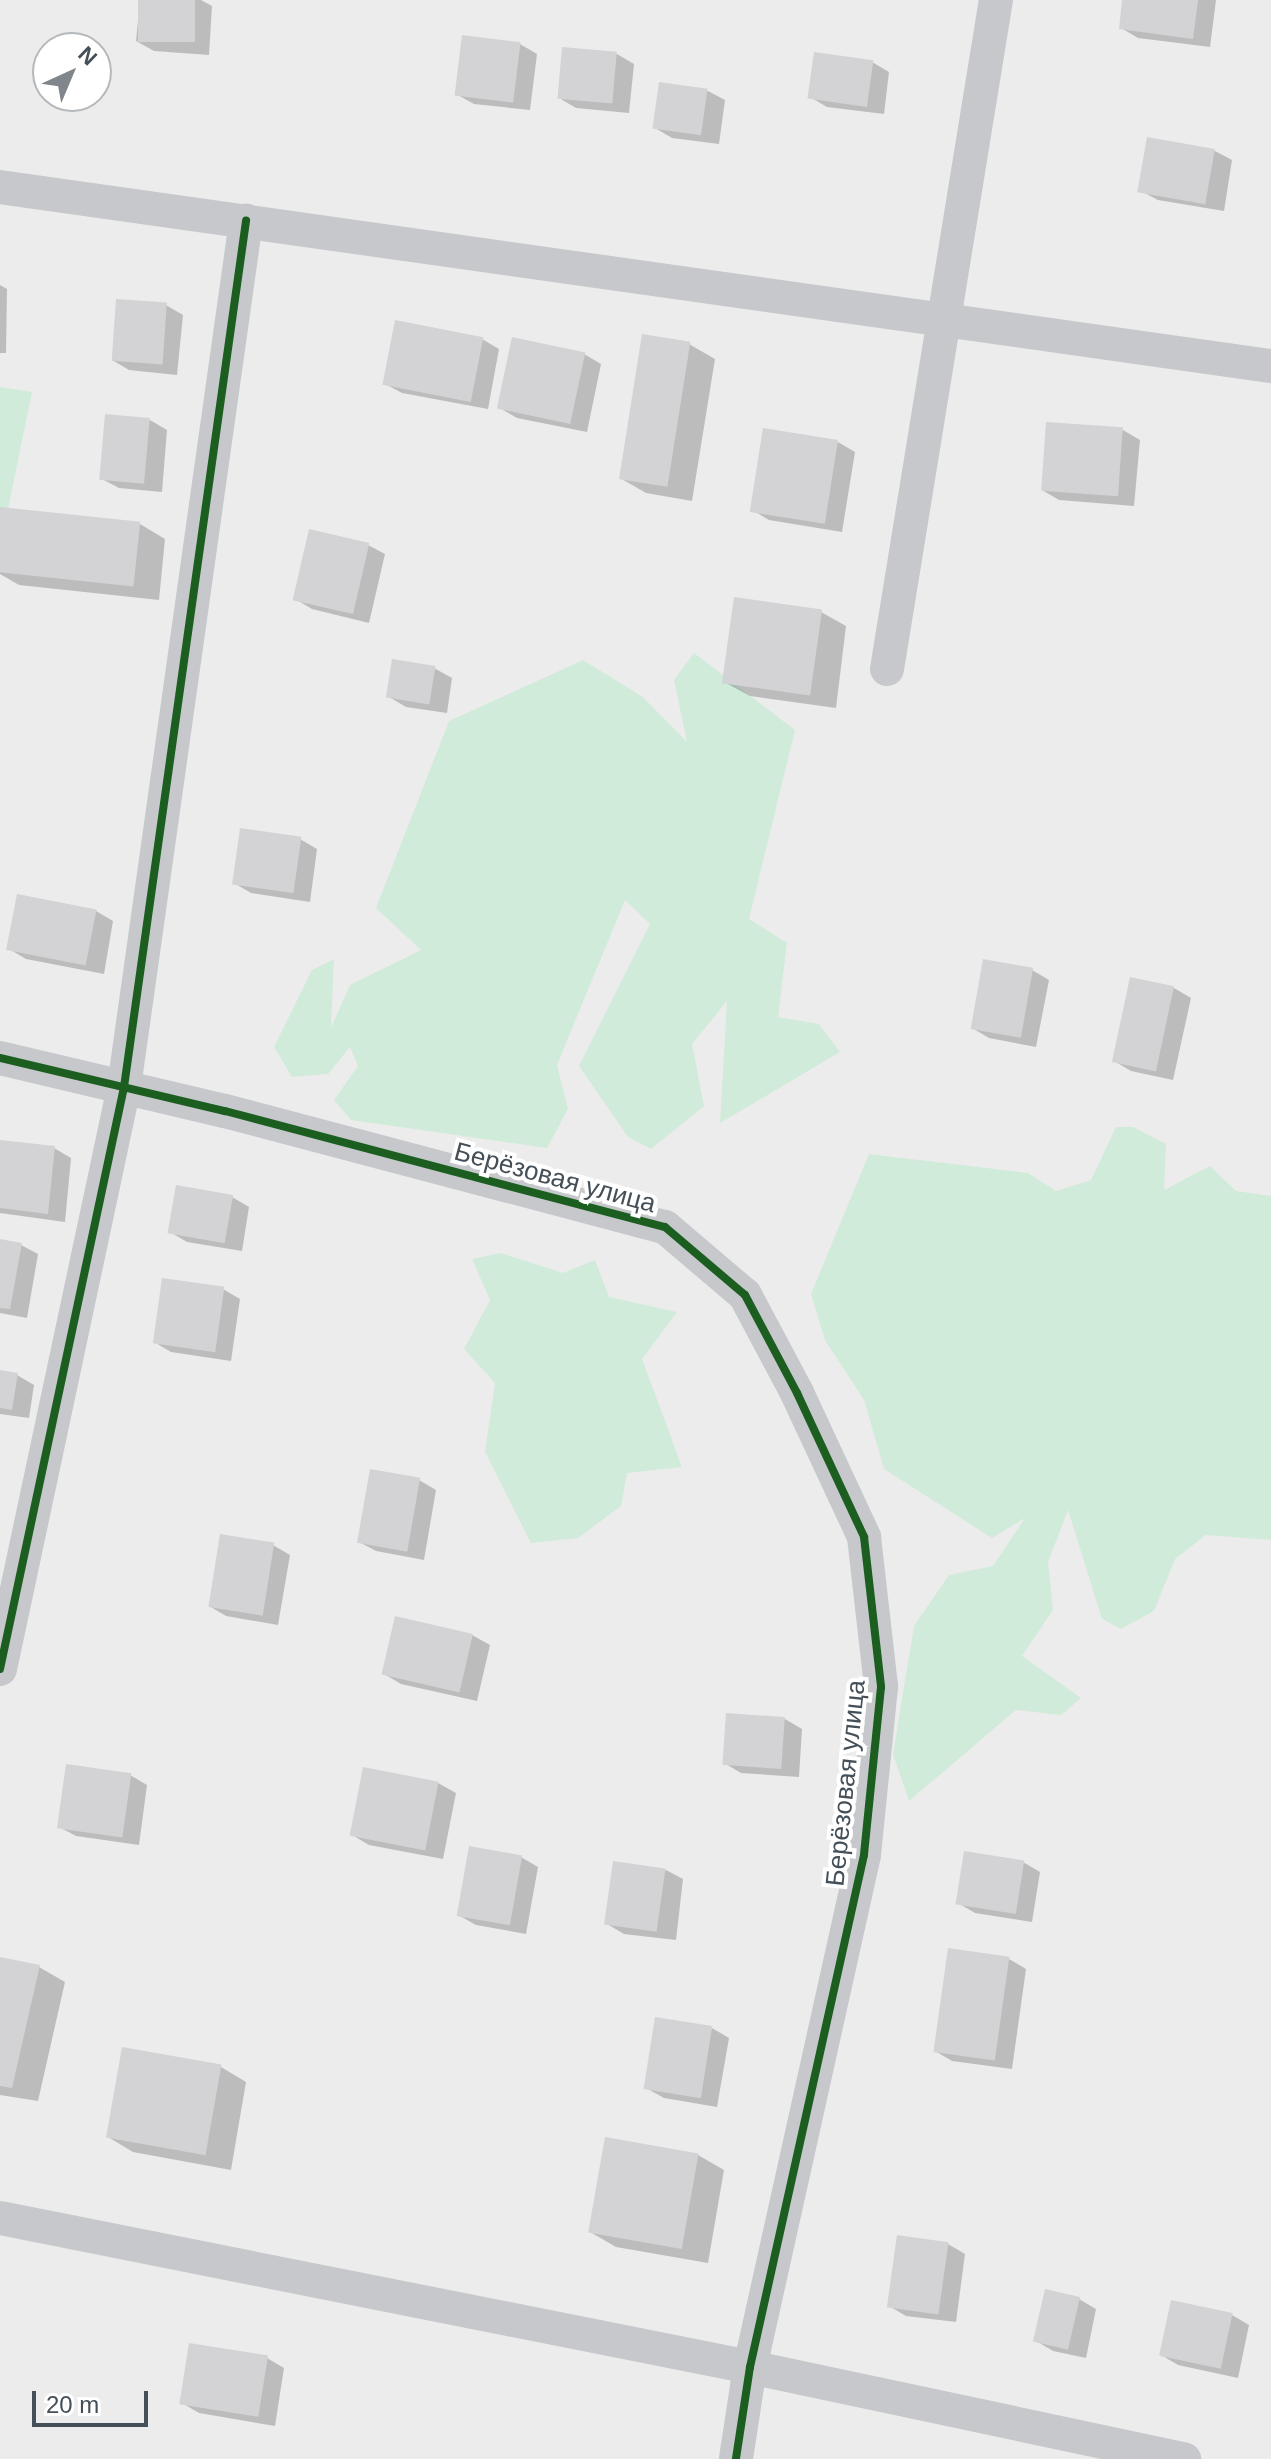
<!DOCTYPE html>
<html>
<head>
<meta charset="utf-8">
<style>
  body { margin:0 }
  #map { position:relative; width:1271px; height:2459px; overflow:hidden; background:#edecec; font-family:Arial,sans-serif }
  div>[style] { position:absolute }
  .green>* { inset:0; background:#d1ebda }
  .shadow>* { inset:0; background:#0003 }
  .building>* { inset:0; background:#d3d3d5; transform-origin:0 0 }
  .minor>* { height:34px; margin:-17px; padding:0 17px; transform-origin:17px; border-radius:17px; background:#c6c8cb }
  .cycleway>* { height:8px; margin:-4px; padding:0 4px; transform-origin:4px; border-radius:4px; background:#1b5e20 }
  span { translate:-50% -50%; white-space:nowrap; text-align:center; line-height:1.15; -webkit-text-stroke:8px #fff; paint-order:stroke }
  .street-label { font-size:26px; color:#454f57 }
  .north { position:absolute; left:32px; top:32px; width:80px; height:80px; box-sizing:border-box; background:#fff; border:2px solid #b5b9bc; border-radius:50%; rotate:44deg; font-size:22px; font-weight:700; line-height:32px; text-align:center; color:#454f57 }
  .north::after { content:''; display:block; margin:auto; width:28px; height:36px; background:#80868b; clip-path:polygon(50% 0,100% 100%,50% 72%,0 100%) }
  .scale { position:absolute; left:32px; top:2391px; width:116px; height:36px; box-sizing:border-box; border:4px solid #454f57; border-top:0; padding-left:10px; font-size:24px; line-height:28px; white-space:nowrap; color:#454f57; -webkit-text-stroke:6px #fff; paint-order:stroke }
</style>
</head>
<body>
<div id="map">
  <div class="green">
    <div style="clip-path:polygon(0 387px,32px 392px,0 548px)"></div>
    <div style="clip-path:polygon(694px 653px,795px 730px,749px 919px,787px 943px,778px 1017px,819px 1024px,840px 1052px,720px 1123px,727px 1001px,692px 1044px,704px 1106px,651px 1149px,628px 1137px,579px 1066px,650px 924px,625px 900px,557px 1065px,568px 1109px,547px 1148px,351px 1120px,334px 1100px,358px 1066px,350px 1047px,328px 1074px,292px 1077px,274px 1047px,312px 970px,334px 959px,331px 1028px,350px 985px,421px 950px,376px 908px,449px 721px,583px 660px,643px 697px,687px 742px,674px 680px)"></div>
    <div style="clip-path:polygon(1116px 1127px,1133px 1127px,1166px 1144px,1164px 1190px,1210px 1166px,1236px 1191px,1271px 1196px,1271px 1540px,1206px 1535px,1175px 1559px,1154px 1611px,1121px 1629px,1102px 1619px,1068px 1510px,1048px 1562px,1053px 1610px,1022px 1656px,1081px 1698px,1061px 1715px,1016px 1710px,909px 1801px,893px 1754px,914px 1626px,949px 1575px,993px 1566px,1025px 1518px,992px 1538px,884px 1469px,864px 1400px,825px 1340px,811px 1294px,869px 1154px,1028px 1173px,1056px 1191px,1091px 1180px)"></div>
    <div style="clip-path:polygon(501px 1253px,563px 1273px,595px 1260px,609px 1297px,677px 1312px,642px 1359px,682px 1467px,627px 1473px,621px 1506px,578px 1538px,531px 1543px,485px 1452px,495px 1383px,464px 1349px,490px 1300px,472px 1259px)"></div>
  </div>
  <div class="shadow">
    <div style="clip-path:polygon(140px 0,201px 0,212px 6px,209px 55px,154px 51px,136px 41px)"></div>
    <div style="clip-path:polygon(1125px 0,1216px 0,1210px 47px,1138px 38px,1121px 28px)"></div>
    <div style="clip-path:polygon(520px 44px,537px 54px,530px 110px,474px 104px,456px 94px)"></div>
    <div style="clip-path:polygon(617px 54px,634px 64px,629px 113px,576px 108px,559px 98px)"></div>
    <div style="clip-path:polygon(872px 62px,889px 72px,884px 114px,827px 107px,810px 97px)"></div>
    <div style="clip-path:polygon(708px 91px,725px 100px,719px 144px,672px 138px,655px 128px)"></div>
    <div style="clip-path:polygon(1149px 140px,1215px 151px,1232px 160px,1224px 211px,1158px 200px,1141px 191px)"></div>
    <div style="clip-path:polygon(0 285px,7px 289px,6px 353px,0 353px)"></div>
    <div style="clip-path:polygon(166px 305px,183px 315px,177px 375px,129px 370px,112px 360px)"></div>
    <div style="clip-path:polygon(482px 339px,499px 349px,488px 409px,402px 393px,385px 384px)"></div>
    <div style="clip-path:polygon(689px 344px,715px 359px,692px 501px,646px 493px,620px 478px)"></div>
    <div style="clip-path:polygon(584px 354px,601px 364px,587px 432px,517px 418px,500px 408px)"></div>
    <div style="clip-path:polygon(150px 420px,167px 430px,162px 492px,119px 488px,102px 479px)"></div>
    <div style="clip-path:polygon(1123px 430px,1140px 440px,1134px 506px,1059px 500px,1042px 490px)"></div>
    <div style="clip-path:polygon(838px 442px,855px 452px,842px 532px,769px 520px,752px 510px)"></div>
    <div style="clip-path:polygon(0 509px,140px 524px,165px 539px,159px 600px,19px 585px,0 574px)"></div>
    <div style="clip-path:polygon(368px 545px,385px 554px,369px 623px,312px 609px,295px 599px)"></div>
    <div style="clip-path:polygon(821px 612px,846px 626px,836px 708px,750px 696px,724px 682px)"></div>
    <div style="clip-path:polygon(434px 668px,452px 678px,447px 713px,406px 707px,389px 697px)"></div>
    <div style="clip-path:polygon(300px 839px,317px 849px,310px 902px,251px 893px,234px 883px)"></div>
    <div style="clip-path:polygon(96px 911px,113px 921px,104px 974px,26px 959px,9px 949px)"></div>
    <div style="clip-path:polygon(1032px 970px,1049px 980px,1036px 1047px,989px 1038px,972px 1028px)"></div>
    <div style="clip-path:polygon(1131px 979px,1174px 988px,1191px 998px,1173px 1080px,1131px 1071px,1114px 1061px)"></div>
    <div style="clip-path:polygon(0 1142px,54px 1148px,71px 1158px,65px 1222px,0 1213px)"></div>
    <div style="clip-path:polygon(232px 1197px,249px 1207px,242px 1251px,187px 1242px,170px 1232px)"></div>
    <div style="clip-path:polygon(0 1241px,21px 1245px,38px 1254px,27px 1318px,0 1313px)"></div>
    <div style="clip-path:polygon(223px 1289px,240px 1299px,231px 1361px,171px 1352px,154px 1342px)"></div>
    <div style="clip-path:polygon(0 1372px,17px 1375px,34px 1385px,29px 1418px,0 1414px)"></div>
    <div style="clip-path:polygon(419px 1480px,436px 1490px,424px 1560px,376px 1551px,359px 1542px)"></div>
    <div style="clip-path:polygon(273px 1545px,290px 1555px,278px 1625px,226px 1616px,209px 1606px)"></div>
    <div style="clip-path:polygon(472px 1635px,490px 1645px,477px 1701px,401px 1684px,384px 1674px)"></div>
    <div style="clip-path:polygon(785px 1719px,802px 1729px,799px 1777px,741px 1773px,724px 1763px)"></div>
    <div style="clip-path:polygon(130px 1775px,147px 1785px,139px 1845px,76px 1836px,59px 1827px)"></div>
    <div style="clip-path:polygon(438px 1783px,456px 1793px,443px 1859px,369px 1845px,352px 1835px)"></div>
    <div style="clip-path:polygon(521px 1857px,538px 1867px,526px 1934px,476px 1925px,458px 1915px)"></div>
    <div style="clip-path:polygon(1023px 1862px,1040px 1872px,1032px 1922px,975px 1913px,958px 1903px)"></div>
    <div style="clip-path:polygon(666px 1870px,683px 1879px,676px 1940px,624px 1934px,607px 1924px)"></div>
    <div style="clip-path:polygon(949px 1951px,1009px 1959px,1026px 1969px,1012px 2069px,952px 2061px,935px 2051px)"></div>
    <div style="clip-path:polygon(0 1959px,39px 1967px,65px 1982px,38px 2101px,0 2095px)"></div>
    <div style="clip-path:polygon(712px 2028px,729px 2038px,717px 2107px,664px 2098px,646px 2088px)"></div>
    <div style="clip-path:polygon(124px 2050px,221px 2067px,246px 2082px,231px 2170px,133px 2152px,108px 2137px)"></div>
    <div style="clip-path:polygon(698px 2155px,724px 2170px,708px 2263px,616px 2247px,590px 2232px)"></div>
    <div style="clip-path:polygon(948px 2244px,965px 2254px,956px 2322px,906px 2316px,889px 2306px)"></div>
    <div style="clip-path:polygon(1079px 2299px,1096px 2309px,1086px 2358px,1053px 2351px,1036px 2341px)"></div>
    <div style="clip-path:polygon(1232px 2315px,1249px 2325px,1238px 2378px,1178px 2365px,1161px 2355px)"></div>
    <div style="clip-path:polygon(267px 2358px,284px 2368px,275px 2426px,199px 2413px,182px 2403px)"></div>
  </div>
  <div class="building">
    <div style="left:138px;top:0;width:57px;height:42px"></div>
    <div style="clip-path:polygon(1122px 0,1198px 0,1193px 39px,1119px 29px)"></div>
    <div style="left:462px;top:35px;width:59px;height:61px;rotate:7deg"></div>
    <div style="left:562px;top:47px;width:55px;height:52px;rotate:5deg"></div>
    <div style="left:814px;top:52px;width:60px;height:47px;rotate:8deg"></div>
    <div style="left:659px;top:82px;width:49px;height:47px;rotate:8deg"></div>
    <div style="left:1147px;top:137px;width:69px;height:56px;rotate:10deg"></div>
    <div style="left:116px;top:299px;width:51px;height:62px;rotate:4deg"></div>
    <div style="left:395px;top:320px;width:90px;height:66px;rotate:11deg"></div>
    <div style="left:642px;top:334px;width:49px;height:147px;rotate:9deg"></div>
    <div style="left:512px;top:337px;width:75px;height:73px;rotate:12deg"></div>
    <div style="left:105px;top:414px;width:45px;height:66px;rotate:5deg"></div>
    <div style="left:1046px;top:422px;width:77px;height:69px;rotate:4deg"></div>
    <div style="left:763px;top:428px;width:76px;height:85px;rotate:9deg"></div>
    <div style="left:0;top:507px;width:141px;height:65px;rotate:6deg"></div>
    <div style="left:309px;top:529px;width:62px;height:73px;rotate:13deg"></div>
    <div style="left:734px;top:597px;width:89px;height:87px;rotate:8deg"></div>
    <div style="left:392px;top:659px;width:44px;height:39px;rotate:9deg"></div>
    <div style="left:240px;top:828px;width:62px;height:57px;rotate:8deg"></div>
    <div style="left:17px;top:894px;width:81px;height:57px;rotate:11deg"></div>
    <div style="left:983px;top:959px;width:51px;height:71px;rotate:10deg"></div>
    <div style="left:1130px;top:977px;width:45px;height:87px;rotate:12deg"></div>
    <div style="clip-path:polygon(0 1140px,55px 1146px,48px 1214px,0 1208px)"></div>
    <div style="left:176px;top:1185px;width:58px;height:49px;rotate:10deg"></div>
    <div style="clip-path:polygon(0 1239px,22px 1243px,10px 1309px,0 1308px)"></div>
    <div style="left:162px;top:1278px;width:63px;height:66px;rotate:8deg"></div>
    <div style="clip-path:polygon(0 1370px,18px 1373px,12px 1410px,0 1408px)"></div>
    <div style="left:370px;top:1469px;width:51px;height:75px;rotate:10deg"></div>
    <div style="left:220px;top:1534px;width:55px;height:74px;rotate:9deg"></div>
    <div style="left:395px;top:1616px;width:80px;height:60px;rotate:13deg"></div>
    <div style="left:726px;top:1713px;width:59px;height:52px;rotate:4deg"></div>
    <div style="left:66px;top:1764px;width:66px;height:65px;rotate:8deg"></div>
    <div style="left:363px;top:1767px;width:77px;height:70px;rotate:11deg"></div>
    <div style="left:469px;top:1846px;width:54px;height:71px;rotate:10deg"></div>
    <div style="left:964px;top:1851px;width:61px;height:54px;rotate:9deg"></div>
    <div style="left:613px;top:1861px;width:53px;height:64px;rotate:8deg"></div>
    <div style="left:948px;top:1948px;width:62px;height:105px;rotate:8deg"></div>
    <div style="clip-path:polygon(0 1957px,40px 1965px,12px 2088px,0 2086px)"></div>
    <div style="left:655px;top:2017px;width:58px;height:73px;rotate:9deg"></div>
    <div style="left:122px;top:2047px;width:101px;height:92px;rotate:10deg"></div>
    <div style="left:605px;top:2137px;width:95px;height:97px;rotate:10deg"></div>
    <div style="left:897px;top:2235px;width:52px;height:73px;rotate:8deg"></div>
    <div style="left:1045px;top:2289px;width:36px;height:54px;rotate:13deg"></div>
    <div style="left:1171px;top:2300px;width:63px;height:57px;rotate:12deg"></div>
    <div style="left:189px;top:2343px;width:80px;height:62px;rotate:9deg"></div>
  </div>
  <div class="minor">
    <div style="left:0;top:187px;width:1284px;rotate:8.02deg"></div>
    <div style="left:887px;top:669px;width:678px;rotate:-80.75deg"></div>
    <div style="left:0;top:1058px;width:231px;rotate:13.3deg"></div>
    <div style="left:225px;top:1111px;width:455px;rotate:14.8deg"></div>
    <div style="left:665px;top:1227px;width:105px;rotate:40.4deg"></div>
    <div style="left:745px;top:1295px;width:111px;rotate:62deg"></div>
    <div style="left:797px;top:1393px;width:159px;rotate:65deg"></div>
    <div style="left:864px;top:1537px;width:151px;rotate:83.5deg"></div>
    <div style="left:881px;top:1687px;width:169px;rotate:95.8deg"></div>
    <div style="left:864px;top:1855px;width:525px;rotate:102.55deg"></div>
    <div style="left:750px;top:2367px;width:93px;rotate:98.7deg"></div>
    <div style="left:0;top:1669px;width:595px;rotate:-77.97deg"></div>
    <div style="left:124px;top:1087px;width:875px;rotate:-81.98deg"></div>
    <div style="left:0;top:2218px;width:765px;rotate:11.24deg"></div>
    <div style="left:750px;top:2367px;width:444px;rotate:12deg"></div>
  </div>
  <div class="cycleway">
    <div style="left:0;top:1058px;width:231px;rotate:13.3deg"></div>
    <div style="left:225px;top:1111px;width:455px;rotate:14.8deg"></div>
    <div style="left:665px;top:1227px;width:105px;rotate:40.4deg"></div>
    <div style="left:745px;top:1295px;width:111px;rotate:62deg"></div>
    <div style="left:797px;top:1393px;width:159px;rotate:65deg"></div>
    <div style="left:864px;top:1537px;width:151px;rotate:83.5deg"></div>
    <div style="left:881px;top:1687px;width:169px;rotate:95.8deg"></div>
    <div style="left:864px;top:1855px;width:525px;rotate:102.55deg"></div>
    <div style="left:750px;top:2367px;width:93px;rotate:98.7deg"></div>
    <div style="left:0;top:1669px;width:595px;rotate:-77.97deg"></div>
    <div style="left:124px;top:1087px;width:875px;rotate:-81.98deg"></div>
  </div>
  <div class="street-label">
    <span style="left:555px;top:1178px;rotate:15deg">Берёзовая улица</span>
    <span style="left:846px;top:1783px;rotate:-84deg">Берёзовая улица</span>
  </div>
  <div class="north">N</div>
  <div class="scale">20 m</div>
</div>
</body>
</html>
